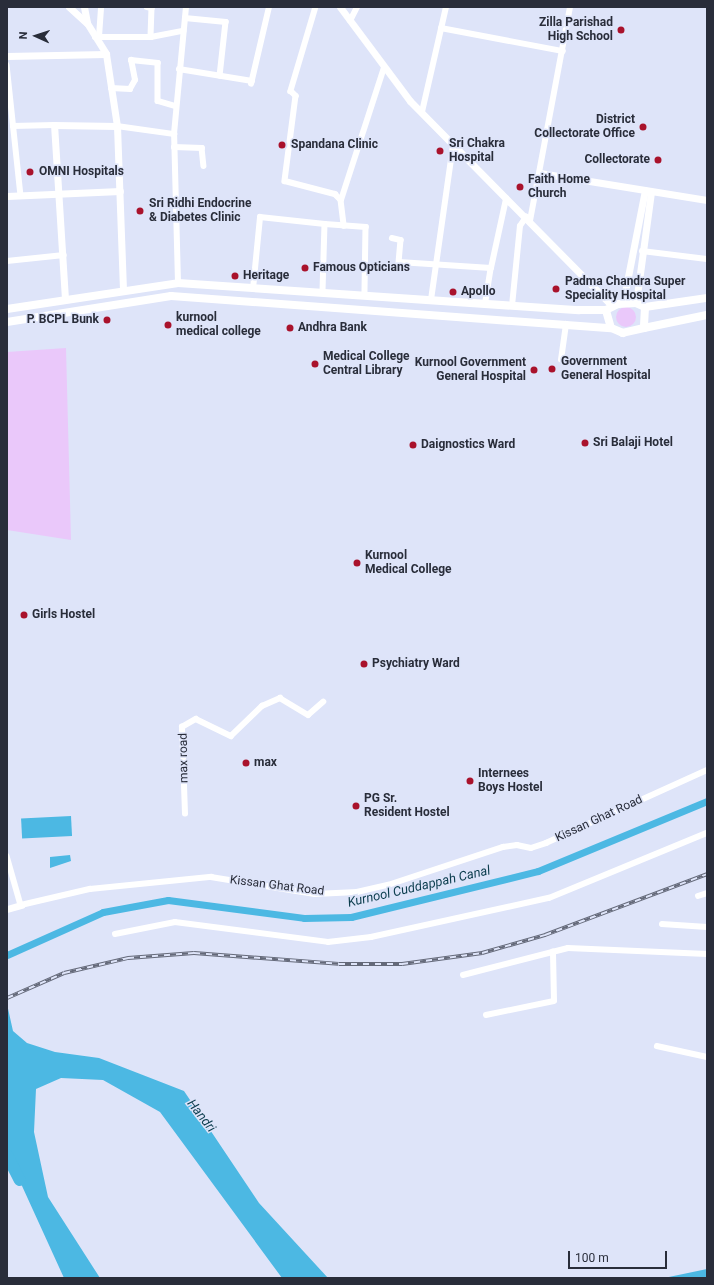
<!DOCTYPE html>
<html>
<head>
<meta charset="utf-8">
<style>
  body { margin:0 }
  #map { position:relative; width:714px; height:1285px; overflow:hidden; background:#dee4f9; font-family:Roboto,sans-serif }
  div>[style] { position:absolute }
  .green>* { inset:0; background:#eac8fa }
  .round { border-radius:50% }
  .water>* { inset:0; background:#4cb8e3; transform-origin:0 0 }
  .canal>* { height:7px; margin:-3.5px; padding:0 3.5px; transform-origin:3.5px; border-radius:3.5px; background:#4cb8e3 }
  .river>* { height:12px; margin:-6px; padding:0 6px; transform-origin:6px; border-radius:6px; background:#4cb8e3 }
  .street>* { height:5.5px; margin:-2.75px; padding:0 2.75px; transform-origin:2.75px; border-radius:2.75px; background:#fff }
  .secondary>* { height:7px; margin:-3.5px; padding:0 3.5px; transform-origin:3.5px; border-radius:3.5px; background:#fff }
  .primary>* { height:8px; margin:-4px; padding:0 4px; transform-origin:4px; border-radius:4px; background:#fff }
  .rail>* { height:3.5px; margin-top:-1.75px; transform-origin:0; background:repeating-linear-gradient(90deg,#dee4f9 0 6px,#646979 0 12px); box-sizing:border-box; border-block:1px solid #646979 }
  .dots>* { width:11px; height:11px; translate:-50% -50%; box-sizing:border-box; border:2px solid #dee4f9; border-radius:50% }
  span { translate:-50% -50%; white-space:nowrap; text-align:center; line-height:1.15; -webkit-text-stroke:3px #dee4f9; paint-order:stroke }
  .poi-label { font-size:12px; color:#292d3a; font-weight:700 }
  .right { translate:-100% -50%; text-align:right }
  .left { translate:0 -50%; text-align:left }
  .street-label { font-size:12px; color:#292d3a }
  .water-label { font-size:13px; color:#0b3c4d; font-style:italic }
  .frame { position:absolute; inset:0; border:8px solid #292d3a; pointer-events:none }
  .north { position:absolute; left:16px; top:16px; width:40px; height:40px; -webkit-text-stroke:3px #dee4f9; paint-order:stroke; rotate:273deg; font-size:11px; font-weight:700; line-height:16px; text-align:center; color:#292d3a }
  .north::after { content:''; display:block; margin:auto; width:14px; height:18px; background:#292d3a; clip-path:polygon(50% 0,100% 100%,50% 72%,0 100%) }
  .scale { position:absolute; left:568px; top:1251px; width:99px; height:18px; box-sizing:border-box; border:2px solid #292d3a; border-top:0; padding-left:5px; font-size:12px; line-height:14px; white-space:nowrap; color:#292d3a; -webkit-text-stroke:3px #dee4f9; paint-order:stroke }
</style>
</head>
<body>
<div id="map">
  <div class="green">
    <div class="round" style="left:616px;top:307px;width:20px;height:20px"></div>
    <div style="clip-path:polygon(66px 348px,71px 540px,7px 530px,7px 352px)"></div>
  </div>
  <div class="water">
    <div style="left:71px;top:816px;width:20px;height:50px;rotate:87deg"></div>
    <div style="clip-path:polygon(70px 855px,71px 861px,50px 868px,50px 857px)"></div>
    <div style="clip-path:polygon(7px 1004px,13px 1031px,27px 1043px,55px 1052px,99px 1058px,184px 1091px,259px 1203px,328px 1278px,282px 1278px,160px 1112px,103px 1080px,61px 1078px,36px 1089px,34px 1132px,48px 1197px,100px 1278px,64px 1278px,7px 1153px)"></div>
    <div style="clip-path:polygon(707px 1269px,707px 1278px,664px 1278px)"></div>
  </div>
  <div class="canal">
    <div style="left:7px;top:955px;width:105px;rotate:-24.1deg"></div>
    <div style="left:103px;top:912px;width:66px;rotate:-10.5deg"></div>
    <div style="left:168px;top:900px;width:137px;rotate:7.5deg"></div>
    <div style="left:304px;top:918px;width:47px;rotate:-1.2deg"></div>
    <div style="left:351px;top:917px;width:193px;rotate:-13.8deg"></div>
    <div style="left:538px;top:871px;width:183px;rotate:-22.5deg"></div>
  </div>
  <div class="river">
    <div style="left:7px;top:1155px;width:28px;rotate:63deg"></div>
  </div>
  <div class="street">
    <div style="left:147px;top:7px;width:5px;rotate:11deg"></div>
    <div style="left:152px;top:8px;width:29px;rotate:92deg"></div>
    <div style="left:316px;top:7px;width:88px;rotate:106.6deg"></div>
    <div style="left:291px;top:91px;width:7px;rotate:45deg"></div>
    <div style="left:296px;top:96px;width:86px;rotate:97.4deg"></div>
    <div style="left:285px;top:181px;width:52px;rotate:14.6deg"></div>
    <div style="left:335px;top:194px;width:8px;rotate:45deg"></div>
    <div style="left:341px;top:200px;width:26px;rotate:83deg"></div>
    <div style="left:185px;top:18px;width:41px;rotate:5.6deg"></div>
    <div style="left:226px;top:22px;width:54px;rotate:96.3deg"></div>
    <div style="left:350px;top:21px;width:16px;rotate:-63deg"></div>
    <div style="left:441px;top:28px;width:124px;rotate:10.7deg"></div>
    <div style="left:95px;top:37px;width:56px"></div>
    <div style="left:151px;top:37px;width:33px;rotate:-11deg"></div>
    <div style="left:99px;top:37px;width:30px;rotate:-86deg"></div>
    <div style="left:7px;top:65px;width:131px;rotate:83.9deg"></div>
    <div style="left:179px;top:69px;width:74px;rotate:9.3deg"></div>
    <div style="left:251px;top:84px;width:79px;rotate:-76.8deg"></div>
    <div style="left:111px;top:88px;width:19px;rotate:3deg"></div>
    <div style="left:130px;top:89px;width:10px;rotate:-61deg"></div>
    <div style="left:135px;top:80px;width:20px;rotate:-101deg"></div>
    <div style="left:131px;top:60px;width:27px;rotate:6deg"></div>
    <div style="left:158px;top:63px;width:38px;rotate:90deg"></div>
    <div style="left:158px;top:101px;width:18px;rotate:16deg"></div>
    <div style="left:422px;top:112px;width:108px;rotate:-77.1deg"></div>
    <div style="left:13px;top:126px;width:41px;rotate:-1.4deg"></div>
    <div style="left:117px;top:126px;width:58px;rotate:8deg"></div>
    <div style="left:174px;top:147px;width:28px;rotate:2deg"></div>
    <div style="left:202px;top:148px;width:18px;rotate:84deg"></div>
    <div style="left:341px;top:200px;width:139px;rotate:-72deg"></div>
    <div style="left:530px;top:221px;width:218px;rotate:-79.4deg"></div>
    <div style="left:325px;top:224px;width:41px;rotate:4.2deg"></div>
    <div style="left:366px;top:227px;width:67px;rotate:90.9deg"></div>
    <div style="left:392px;top:238px;width:9px;rotate:13deg"></div>
    <div style="left:401px;top:240px;width:22px;rotate:95deg"></div>
    <div style="left:399px;top:262px;width:92px;rotate:3.7deg"></div>
    <div style="left:491px;top:268px;width:71px;rotate:-77.7deg"></div>
    <div style="left:642px;top:251px;width:65px;rotate:7deg"></div>
    <div style="left:7px;top:261px;width:57px;rotate:-6deg"></div>
    <div style="left:178px;top:283px;width:149px;rotate:-91.5deg"></div>
    <div style="left:174px;top:134px;width:128px;rotate:-84.6deg"></div>
    <div style="left:253px;top:289px;width:72px;rotate:-84.4deg"></div>
    <div style="left:260px;top:217px;width:65px;rotate:6.1deg"></div>
    <div style="left:325px;top:224px;width:68px;rotate:91.7deg"></div>
    <div style="left:431px;top:300px;width:156px;rotate:-81.9deg"></div>
    <div style="left:485px;top:304px;width:36px;rotate:-81deg"></div>
    <div style="left:512px;top:306px;width:80px;rotate:-84.3deg"></div>
    <div style="left:520px;top:226px;width:11px;rotate:-56deg"></div>
    <div style="left:561px;top:360px;width:36px;rotate:-82deg"></div>
    <div style="left:185px;top:814px;width:87px;rotate:-92deg"></div>
    <div style="left:182px;top:727px;width:16px;rotate:-30deg"></div>
    <div style="left:196px;top:719px;width:39px;rotate:26deg"></div>
    <div style="left:231px;top:736px;width:43px;rotate:-44.1deg"></div>
    <div style="left:262px;top:706px;width:20px;rotate:-24deg"></div>
    <div style="left:280px;top:698px;width:33px;rotate:31deg"></div>
    <div style="left:308px;top:715px;width:20px;rotate:-41deg"></div>
    <div style="left:7px;top:856px;width:51px;rotate:74.1deg"></div>
    <div style="left:21px;top:905px;width:71px;rotate:-13.1deg"></div>
    <div style="left:90px;top:889px;width:122px;rotate:-5.7deg"></div>
    <div style="left:211px;top:877px;width:105px;rotate:9.3deg"></div>
    <div style="left:315px;top:894px;width:42px;rotate:-2.7deg"></div>
    <div style="left:357px;top:892px;width:32px;rotate:-13deg"></div>
    <div style="left:388px;top:885px;width:121px;rotate:-18.3deg"></div>
    <div style="left:503px;top:847px;width:14px;rotate:-8deg"></div>
    <div style="left:517px;top:845px;width:14px;rotate:12deg"></div>
    <div style="left:531px;top:848px;width:16px;rotate:-18deg"></div>
    <div style="left:546px;top:843px;width:177px;rotate:-24.4deg"></div>
    <div style="left:698px;top:896px;width:9px;rotate:-18deg"></div>
    <div style="left:662px;top:924px;width:45px;rotate:3.8deg"></div>
    <div style="left:115px;top:934px;width:61px;rotate:-11.3deg"></div>
    <div style="left:175px;top:922px;width:154px;rotate:7.4deg"></div>
    <div style="left:328px;top:942px;width:43px;rotate:-6.6deg"></div>
    <div style="left:371px;top:937px;width:182px;rotate:-12.4deg"></div>
    <div style="left:549px;top:898px;width:171px;rotate:-22.4deg"></div>
    <div style="left:463px;top:975px;width:108px;rotate:-14.4deg"></div>
    <div style="left:568px;top:948px;width:139px;rotate:2.5deg"></div>
    <div style="left:486px;top:1015px;width:69px;rotate:-11.6deg"></div>
    <div style="left:554px;top:1001px;width:49px;rotate:-91.2deg"></div>
    <div style="left:657px;top:1046px;width:51px;rotate:12.4deg"></div>
  </div>
  <div class="secondary">
    <div style="left:69px;top:7px;width:24px;rotate:42deg"></div>
    <div style="left:84px;top:7px;width:16px;rotate:79deg"></div>
    <div style="left:87px;top:23px;width:36px;rotate:58deg"></div>
    <div style="left:106px;top:54px;width:73px;rotate:81.3deg"></div>
    <div style="left:117px;top:126px;width:163px;rotate:87.9deg"></div>
    <div style="left:340px;top:7px;width:117px;rotate:53.3deg"></div>
    <div style="left:410px;top:101px;width:288px;rotate:45.4deg"></div>
    <div style="left:7px;top:56px;width:99px;rotate:-1.2deg"></div>
    <div style="left:540px;top:173px;width:169px;rotate:9.2deg"></div>
    <div style="left:7px;top:196px;width:113px;rotate:-2.5deg"></div>
    <div style="left:65px;top:299px;width:174px;rotate:-93.6deg"></div>
    <div style="left:54px;top:125px;width:63px;rotate:0.9deg"></div>
    <div style="left:623px;top:302px;width:114px;rotate:-78.9deg"></div>
    <div style="left:636px;top:303px;width:112px;rotate:-82.3deg"></div>
    <div style="left:7px;top:909px;width:15px;rotate:-16deg"></div>
  </div>
  <div class="primary">
    <div style="left:645px;top:307px;width:63px;rotate:-8.3deg"></div>
    <div style="left:7px;top:309px;width:173px;rotate:-8.6deg"></div>
    <div style="left:178px;top:283px;width:402px;rotate:3.9deg"></div>
    <div style="left:579px;top:310px;width:27px"></div>
    <div style="left:606px;top:310px;width:13px;rotate:-27deg"></div>
    <div style="left:618px;top:304px;width:18px;rotate:-3deg"></div>
    <div style="left:636px;top:303px;width:10px;rotate:24deg"></div>
    <div style="left:645px;top:307px;width:21px;rotate:93deg"></div>
    <div style="left:644px;top:328px;width:22px;rotate:167deg"></div>
    <div style="left:623px;top:333px;width:13px;rotate:-157deg"></div>
    <div style="left:611px;top:328px;width:19px;rotate:-106deg"></div>
    <div style="left:7px;top:322px;width:166px;rotate:-9deg"></div>
    <div style="left:171px;top:296px;width:441px;rotate:4.2deg"></div>
    <div style="left:644px;top:328px;width:64px;rotate:-11.7deg"></div>
  </div>
  <div class="rail">
    <div style="left:7px;top:998px;width:62px;rotate:-23.7deg"></div>
    <div style="left:64px;top:973px;width:66px;rotate:-13.2deg"></div>
    <div style="left:128px;top:958px;width:66px;rotate:-4.3deg"></div>
    <div style="left:194px;top:953px;width:145px;rotate:4.3deg"></div>
    <div style="left:339px;top:964px;width:63px"></div>
    <div style="left:402px;top:964px;width:81px;rotate:-7.8deg"></div>
    <div style="left:482px;top:953px;width:66px;rotate:-15.9deg"></div>
    <div style="left:545px;top:935px;width:173px;rotate:-20.6deg"></div>
  </div>
  <div class="dots">
    <div style="left:621px;top:30px;background:#a9122c"></div>
    <div style="left:643px;top:127px;background:#a9122c"></div>
    <div style="left:282px;top:145px;background:#a9122c"></div>
    <div style="left:440px;top:151px;background:#a9122c"></div>
    <div style="left:658px;top:160px;background:#a9122c"></div>
    <div style="left:30px;top:172px;background:#a9122c"></div>
    <div style="left:520px;top:187px;background:#a9122c"></div>
    <div style="left:140px;top:211px;background:#a9122c"></div>
    <div style="left:305px;top:268px;background:#a9122c"></div>
    <div style="left:235px;top:276px;background:#a9122c"></div>
    <div style="left:556px;top:289px;background:#a9122c"></div>
    <div style="left:453px;top:292px;background:#a9122c"></div>
    <div style="left:107px;top:320px;background:#a9122c"></div>
    <div style="left:168px;top:325px;background:#a9122c"></div>
    <div style="left:290px;top:328px;background:#a9122c"></div>
    <div style="left:315px;top:364px;background:#a9122c"></div>
    <div style="left:552px;top:369px;background:#a9122c"></div>
    <div style="left:534px;top:370px;background:#a9122c"></div>
    <div style="left:585px;top:443px;background:#a9122c"></div>
    <div style="left:413px;top:445px;background:#a9122c"></div>
    <div style="left:357px;top:563px;background:#a9122c"></div>
    <div style="left:24px;top:615px;background:#a9122c"></div>
    <div style="left:364px;top:664px;background:#a9122c"></div>
    <div style="left:246px;top:763px;background:#a9122c"></div>
    <div style="left:470px;top:781px;background:#a9122c"></div>
    <div style="left:356px;top:806px;background:#a9122c"></div>
  </div>
  <div class="poi-label">
    <span class="right" style="left:613px;top:30px">Zilla Parishad<br>High School</span>
    <span class="right" style="left:635px;top:127px">District<br>Collectorate Office</span>
    <span class="left" style="left:449px;top:151px">Sri Chakra<br>Hospital</span>
    <span class="left" style="left:291px;top:145px">Spandana Clinic</span>
    <span class="right" style="left:650px;top:160px">Collectorate</span>
    <span class="left" style="left:39px;top:172px">OMNI Hospitals</span>
    <span class="left" style="left:528px;top:187px">Faith Home<br>Church</span>
    <span class="left" style="left:149px;top:211px">Sri Ridhi Endocrine<br>&amp; Diabetes Clinic</span>
    <span class="left" style="left:313px;top:268px">Famous Opticians</span>
    <span class="left" style="left:243px;top:276px">Heritage</span>
    <span class="left" style="left:565px;top:289px">Padma Chandra Super<br>Speciality Hospital</span>
    <span class="left" style="left:461px;top:292px">Apollo</span>
    <span class="left" style="left:176px;top:325px">kurnool<br>medical college</span>
    <span class="right" style="left:99px;top:320px">P. BCPL Bunk</span>
    <span class="left" style="left:298px;top:328px">Andhra Bank</span>
    <span class="left" style="left:323px;top:364px">Medical College<br>Central Library</span>
    <span class="left" style="left:561px;top:369px">Government<br>General Hospital</span>
    <span class="right" style="left:526px;top:370px">Kurnool Government<br>General Hospital</span>
    <span class="left" style="left:593px;top:443px">Sri Balaji Hotel</span>
    <span class="left" style="left:421px;top:445px">Daignostics Ward</span>
    <span class="left" style="left:365px;top:563px">Kurnool<br>Medical College</span>
    <span class="left" style="left:32px;top:615px">Girls Hostel</span>
    <span class="left" style="left:372px;top:664px">Psychiatry Ward</span>
    <span class="left" style="left:254px;top:763px">max</span>
    <span class="left" style="left:478px;top:781px">Internees<br>Boys Hostel</span>
    <span class="left" style="left:364px;top:806px">PG Sr.<br>Resident Hostel</span>
  </div>
  <div class="street-label">
    <span style="left:184px;top:758px;rotate:-91deg">max road</span>
    <span style="left:599px;top:819px;rotate:-25deg">Kissan Ghat Road</span>
    <span style="left:277px;top:886px;rotate:7deg">Kissan Ghat Road</span>
  </div>
  <div class="water-label">
    <span style="left:419px;top:887px;rotate:-13deg">Kurnool Cuddappah Canal</span>
    <span style="left:201px;top:1116px;rotate:52deg">Handri</span>
  </div>
  <div class="frame"></div>
  <div class="north">N</div>
  <div class="scale">100 m</div>
</div>
</body>
</html>
